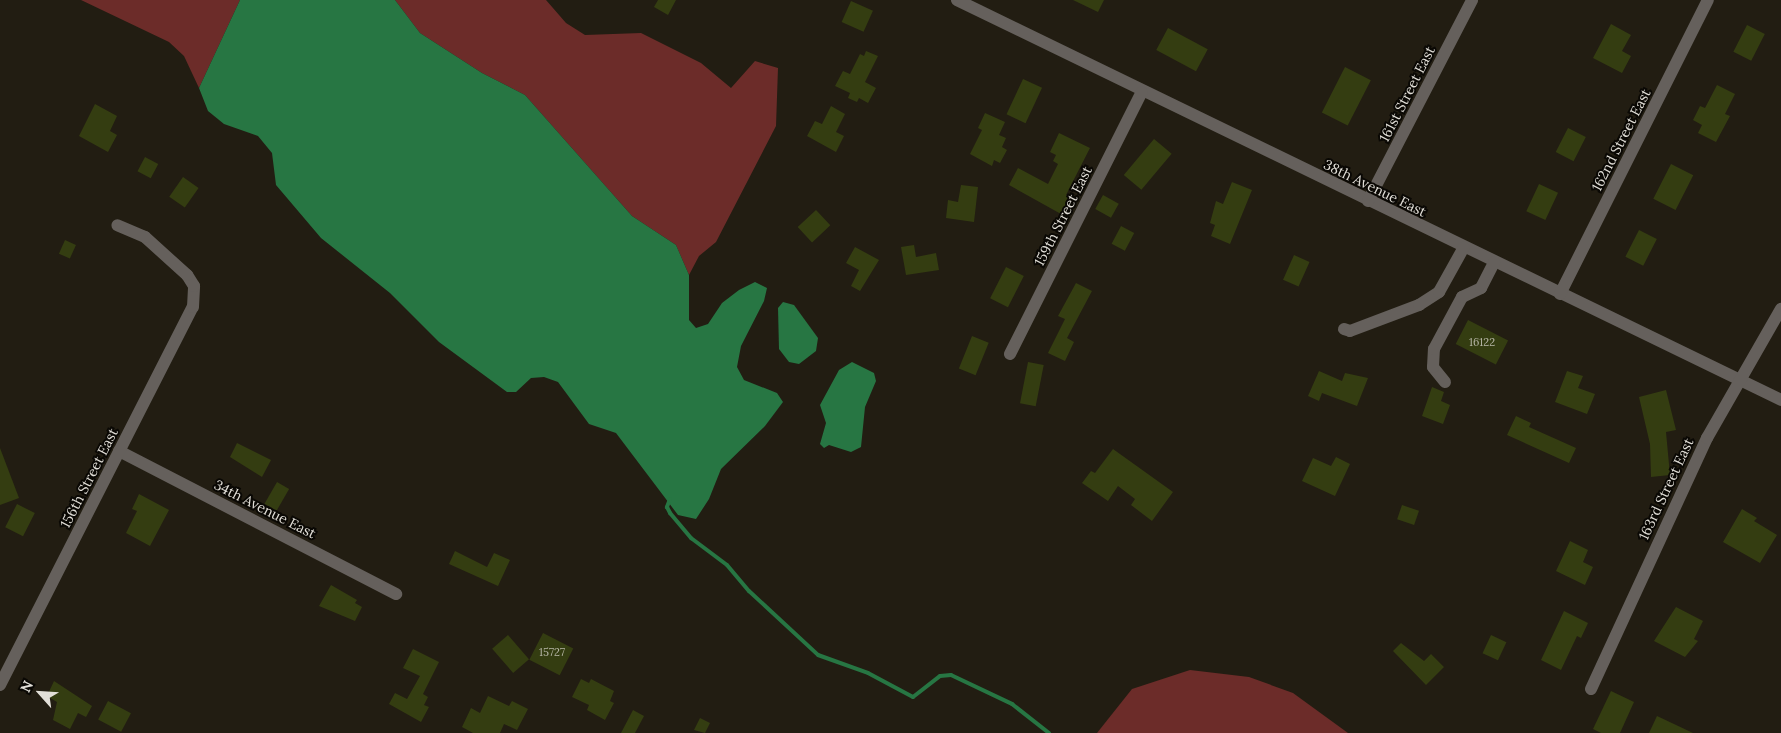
<!DOCTYPE html>
<html>
<head>
<meta charset="utf-8">
<style>
  body { margin:0 }
  #map { position:relative; width:1781px; height:733px; overflow:hidden; background:#221d12; font-family:Lora,serif }
  div>[style] { position:absolute }
  .green>* { inset:0; background:#6c2c29 }
  .water>* { inset:0; background:#277643 }
  .stream>* { height:4px; margin:-2px; padding:0 2px; transform-origin:2px; border-radius:2px; background:#277643 }
  .building>* { inset:0; background:#343d11; transform-origin:0 0 }
  .minor>* { height:12px; margin:-6px; padding:0 6px; transform-origin:6px; border-radius:6px; background:#65605c }
  span { translate:-50% -50%; white-space:nowrap; text-align:center; line-height:1.15; -webkit-text-stroke:4px #0a0804; paint-order:stroke }
  .number-label { font-size:11px; color:#b6b6a6 }
  .number-label span { -webkit-text-stroke-width:0 }
  .street-label { font-size:14px; color:#e2dfd8 }
  .north { position:absolute; left:15px; top:668px; width:50px; height:50px; -webkit-text-stroke:4px #0a0804; paint-order:stroke; rotate:296deg; font-size:14px; font-weight:700; line-height:20px; text-align:center; color:#e2dfd8 }
  .north::after { content:''; display:block; margin:auto; width:18px; height:22px; background:#e2dfd8; clip-path:polygon(50% 0,100% 100%,50% 72%,0 100%) }
</style>
</head>
<body>
<div id="map">
  <div class="green">
    <div style="clip-path:polygon(81px 0,240px 0,199px 88px,184px 56px,169px 42px)"></div>
    <div style="clip-path:polygon(395px 0,546px 0,566px 23px,585px 35px,641px 33px,701px 63px,731px 88px,755px 61px,778px 68px,776px 126px,716px 242px,699px 256px,689px 275px,676px 245px,632px 216px,525px 95px,482px 73px,420px 33px)"></div>
    <div style="clip-path:polygon(1190px 670px,1249px 677px,1293px 693px,1348px 733px,1097px 733px,1132px 689px)"></div>
  </div>
  <div class="water">
    <div style="clip-path:polygon(240px 0,395px 0,420px 33px,482px 73px,525px 95px,632px 216px,676px 245px,689px 275px,689px 320px,696px 328px,708px 324px,722px 303px,739px 290px,755px 282px,767px 288px,764px 301px,741px 346px,737px 367px,744px 380px,777px 393px,783px 402px,765px 426px,721px 469px,709px 499px,696px 519px,678px 515px,616px 433px,589px 424px,558px 382px,544px 377px,531px 378px,516px 392px,507px 392px,439px 342px,390px 293px,321px 238px,276px 185px,272px 153px,258px 136px,224px 124px,208px 111px,199px 88px)"></div>
    <div style="clip-path:polygon(783px 302px,794px 305px,818px 338px,816px 351px,799px 364px,789px 362px,779px 349px,778px 308px)"></div>
    <div style="clip-path:polygon(852px 362px,874px 373px,876px 381px,865px 407px,861px 447px,851px 452px,829px 445px,824px 448px,820px 444px,826px 423px,820px 405px,839px 370px)"></div>
  </div>
  <div class="stream">
    <div style="left:670px;top:499px;width:9px;rotate:111deg"></div>
    <div style="left:667px;top:507px;width:7px;rotate:63deg"></div>
    <div style="left:670px;top:513px;width:33px;rotate:50deg"></div>
    <div style="left:691px;top:538px;width:45px;rotate:36.9deg"></div>
    <div style="left:727px;top:565px;width:34px;rotate:50deg"></div>
    <div style="left:749px;top:591px;width:94px;rotate:42.8deg"></div>
    <div style="left:818px;top:655px;width:53px;rotate:19.8deg"></div>
    <div style="left:868px;top:673px;width:51px;rotate:28.1deg"></div>
    <div style="left:913px;top:697px;width:34px;rotate:-38deg"></div>
    <div style="left:940px;top:676px;width:11px;rotate:-5deg"></div>
    <div style="left:951px;top:675px;width:68px;rotate:25.4deg"></div>
    <div style="left:1012px;top:704px;width:47px;rotate:38.1deg"></div>
  </div>
  <div class="building">
    <div style="clip-path:polygon(658px 0,676px 0,668px 15px,654px 7px)"></div>
    <div style="clip-path:polygon(1073px 0,1104px 0,1098px 12px)"></div>
    <div style="left:851px;top:1px;width:24px;height:23px;rotate:24deg"></div>
    <div style="clip-path:polygon(1611px 24px,1631px 35px,1622px 51px,1631px 56px,1622px 73px,1593px 58px)"></div>
    <div style="left:1747px;top:25px;width:20px;height:30px;rotate:27deg"></div>
    <div style="left:1168px;top:28px;width:45px;height:25px;rotate:28deg"></div>
    <div style="clip-path:polygon(866px 51px,878px 56px,865px 82px,876px 88px,868px 103px,859px 98px,857px 102px,848px 98px,850px 93px,835px 86px,843px 71px,850px 74px,860px 54px,864px 56px)"></div>
    <div style="left:1345px;top:67px;width:29px;height:51px;rotate:27deg"></div>
    <div style="left:1023px;top:79px;width:21px;height:39px;rotate:25deg"></div>
    <div style="clip-path:polygon(1717px 85px,1735px 94px,1725px 114px,1730px 116px,1716px 142px,1698px 133px,1702px 125px,1693px 120px,1700px 106px,1705px 108px)"></div>
    <div style="clip-path:polygon(95px 104px,117px 116px,110px 131px,117px 135px,108px 152px,79px 136px)"></div>
    <div style="clip-path:polygon(831px 106px,845px 114px,836px 132px,844px 136px,836px 152px,807px 136px,815px 121px,822px 124px)"></div>
    <div style="clip-path:polygon(985px 113px,1005px 122px,999px 135px,1006px 138px,1002px 147px,1007px 150px,1000px 163px,994px 160px,992px 166px,970px 154px,982px 130px,978px 128px)"></div>
    <div style="left:1568px;top:128px;width:20px;height:27px;rotate:27deg"></div>
    <div style="clip-path:polygon(1059px 133px,1090px 148px,1066px 195px,1070px 197px,1061px 214px,1009px 185px,1018px 168px,1048px 184px,1058px 164px,1053px 161px,1056px 155px,1050px 152px)"></div>
    <div style="left:1154px;top:139px;width:23px;height:47px;rotate:40deg"></div>
    <div style="left:145px;top:157px;width:15px;height:16px;rotate:28deg"></div>
    <div style="left:1671px;top:164px;width:25px;height:39px;rotate:27deg"></div>
    <div style="left:183px;top:177px;width:19px;height:24px;rotate:35deg"></div>
    <div style="clip-path:polygon(1232px 182px,1252px 190px,1230px 244px,1211px 236px,1215px 225px,1210px 223px,1216px 201px,1223px 204px)"></div>
    <div style="left:1539px;top:184px;width:21px;height:30px;rotate:25deg"></div>
    <div style="clip-path:polygon(961px 185px,978px 187px,974px 222px,946px 218px,948px 200px,958px 202px)"></div>
    <div style="left:1103px;top:195px;width:18px;height:16px;rotate:29deg"></div>
    <div style="left:816px;top:210px;width:21px;height:25px;rotate:47deg"></div>
    <div style="left:1121px;top:226px;width:15px;height:20px;rotate:28deg"></div>
    <div style="left:1639px;top:230px;width:20px;height:30px;rotate:27deg"></div>
    <div style="left:65px;top:240px;width:12px;height:15px;rotate:24deg"></div>
    <div style="clip-path:polygon(914px 245px,916px 257px,936px 253px,939px 270px,906px 275px,901px 247px)"></div>
    <div style="clip-path:polygon(855px 247px,879px 260px,860px 291px,851px 286px,859px 270px,846px 263px)"></div>
    <div style="left:1294px;top:255px;width:17px;height:27px;rotate:24deg"></div>
    <div style="left:1006px;top:267px;width:20px;height:35px;rotate:27deg"></div>
    <div style="clip-path:polygon(1076px 283px,1092px 291px,1067px 338px,1074px 342px,1065px 361px,1048px 353px,1065px 319px,1058px 316px)"></div>
    <div style="left:1468px;top:320px;width:45px;height:27px;rotate:27deg"></div>
    <div style="left:972px;top:336px;width:18px;height:35px;rotate:22deg"></div>
    <div style="left:1028px;top:362px;width:16px;height:42px;rotate:11deg"></div>
    <div style="clip-path:polygon(1319px 371px,1342px 381px,1345px 373px,1368px 378px,1357px 406px,1322px 393px,1319px 401px,1308px 396px)"></div>
    <div style="clip-path:polygon(1567px 371px,1583px 376px,1578px 388px,1595px 394px,1587px 414px,1555px 402px)"></div>
    <div style="clip-path:polygon(1432px 387px,1444px 392px,1441px 401px,1450px 405px,1443px 424px,1422px 416px)"></div>
    <div style="clip-path:polygon(1666px 390px,1676px 430px,1666px 432px,1670px 475px,1651px 477px,1650px 444px,1639px 397px)"></div>
    <div style="clip-path:polygon(1516px 416px,1531px 423px,1529px 427px,1576px 448px,1569px 463px,1507px 435px)"></div>
    <div style="clip-path:polygon(237px 443px,271px 460px,262px 477px,230px 457px)"></div>
    <div style="clip-path:polygon(0 448px,19px 498px,0 505px)"></div>
    <div style="clip-path:polygon(1113px 449px,1173px 492px,1152px 521px,1131px 505px,1135px 499px,1118px 486px,1108px 501px,1082px 483px,1091px 471px,1095px 473px)"></div>
    <div style="clip-path:polygon(1336px 457px,1350px 464px,1335px 496px,1302px 481px,1313px 458px,1331px 466px)"></div>
    <div style="left:277px;top:482px;width:14px;height:25px;rotate:30deg"></div>
    <div style="clip-path:polygon(139px 494px,169px 510px,150px 546px,126px 533px,137px 511px,132px 509px)"></div>
    <div style="left:17px;top:504px;width:20px;height:26px;rotate:27deg"></div>
    <div style="left:1402px;top:505px;width:18px;height:15px;rotate:19deg"></div>
    <div style="clip-path:polygon(1742px 509px,1757px 518px,1754px 521px,1777px 535px,1760px 563px,1723px 542px)"></div>
    <div style="clip-path:polygon(1570px 541px,1588px 550px,1583px 562px,1593px 567px,1585px 585px,1556px 571px)"></div>
    <div style="clip-path:polygon(455px 551px,487px 567px,494px 553px,510px 560px,498px 586px,449px 564px)"></div>
    <div style="clip-path:polygon(331px 585px,357px 600px,355px 603px,362px 607px,355px 621px,319px 606px)"></div>
    <div style="clip-path:polygon(1676px 607px,1703px 621px,1694px 639px,1698px 641px,1685px 657px,1654px 641px)"></div>
    <div style="clip-path:polygon(1564px 611px,1588px 623px,1581px 638px,1577px 636px,1561px 670px,1541px 660px)"></div>
    <div style="left:543px;top:633px;width:34px;height:30px;rotate:27deg"></div>
    <div style="left:508px;top:635px;width:32px;height:21px;rotate:49deg"></div>
    <div style="left:1491px;top:635px;width:17px;height:20px;rotate:25deg"></div>
    <div style="clip-path:polygon(1401px 643px,1424px 661px,1431px 654px,1444px 667px,1426px 685px,1393px 651px)"></div>
    <div style="clip-path:polygon(413px 649px,439px 662px,423px 694px,428px 697px,424px 705px,429px 707px,421px 722px,389px 704px,395px 693px,407px 699px,420px 676px,403px 668px)"></div>
    <div style="clip-path:polygon(581px 679px,589px 683px,591px 679px,614px 691px,610px 701px,614px 703px,605px 720px,587px 710px,589px 705px,572px 697px)"></div>
    <div style="clip-path:polygon(54px 681px,92px 706px,86px 717px,78px 713px,70px 729px,53px 720px,57px 702px,47px 696px)"></div>
    <div style="clip-path:polygon(1611px 691px,1634px 702px,1620px 733px,1601px 733px,1593px 729px)"></div>
    <div style="clip-path:polygon(488px 696px,509px 706px,512px 701px,528px 709px,517px 730px,504px 724px,500px 733px,473px 733px,462px 727px,471px 708px,480px 713px)"></div>
    <div style="left:108px;top:701px;width:26px;height:21px;rotate:28deg"></div>
    <div style="clip-path:polygon(633px 710px,644px 716px,635px 733px,621px 733px)"></div>
    <div style="clip-path:polygon(1657px 716px,1693px 733px,1649px 733px)"></div>
    <div style="clip-path:polygon(700px 718px,710px 723px,705px 733px,694px 730px)"></div>
  </div>
  <div class="minor">
    <div style="left:957px;top:0;width:916px;rotate:25.89deg"></div>
    <div style="left:1368px;top:201px;width:226px;rotate:-62.6deg"></div>
    <div style="left:1560px;top:294px;width:329px;rotate:-63.3deg"></div>
    <div style="left:1344px;top:329px;width:6px;rotate:18deg"></div>
    <div style="left:1350px;top:331px;width:74px;rotate:-20.6deg"></div>
    <div style="left:1419px;top:305px;width:24px;rotate:-33deg"></div>
    <div style="left:1439px;top:292px;width:51px;rotate:-60.9deg"></div>
    <div style="left:1010px;top:354px;width:293px;rotate:-63.3deg"></div>
    <div style="left:1445px;top:382px;width:19px;rotate:-129deg"></div>
    <div style="left:1433px;top:367px;width:18px;rotate:-87deg"></div>
    <div style="left:1434px;top:349px;width:59px;rotate:-61.7deg"></div>
    <div style="left:1462px;top:297px;width:21px;rotate:-25deg"></div>
    <div style="left:1481px;top:288px;width:29px;rotate:-63deg"></div>
    <div style="left:119px;top:451px;width:312px;rotate:27.3deg"></div>
    <div style="left:0;top:685px;width:424px;rotate:-63deg"></div>
    <div style="left:193px;top:307px;width:21px;rotate:-87deg"></div>
    <div style="left:194px;top:286px;width:13px;rotate:-122deg"></div>
    <div style="left:187px;top:275px;width:57px;rotate:-137.9deg"></div>
    <div style="left:145px;top:237px;width:30px;rotate:-157deg"></div>
    <div style="left:1591px;top:689px;width:277px;rotate:-65.2deg"></div>
    <div style="left:1707px;top:438px;width:149px;rotate:-60.2deg"></div>
  </div>
  <div class="number-label">
    <span style="left:1482px;top:342px">16122</span>
    <span style="left:552px;top:652px">15727</span>
  </div>
  <div class="street-label">
    <span style="left:1407px;top:94px;rotate:-63deg">161st Street East</span>
    <span style="left:1621px;top:140px;rotate:-63deg">162nd Street East</span>
    <span style="left:1375px;top:188px;rotate:26deg">38th Avenue East</span>
    <span style="left:1063px;top:216px;rotate:-63deg">159th Street East</span>
    <span style="left:89px;top:478px;rotate:-63deg">156th Street East</span>
    <span style="left:1666px;top:489px;rotate:-65deg">163rd Street East</span>
    <span style="left:265px;top:509px;rotate:27deg">34th Avenue East</span>
  </div>
  <div class="north">N</div>
</div>
</body>
</html>
